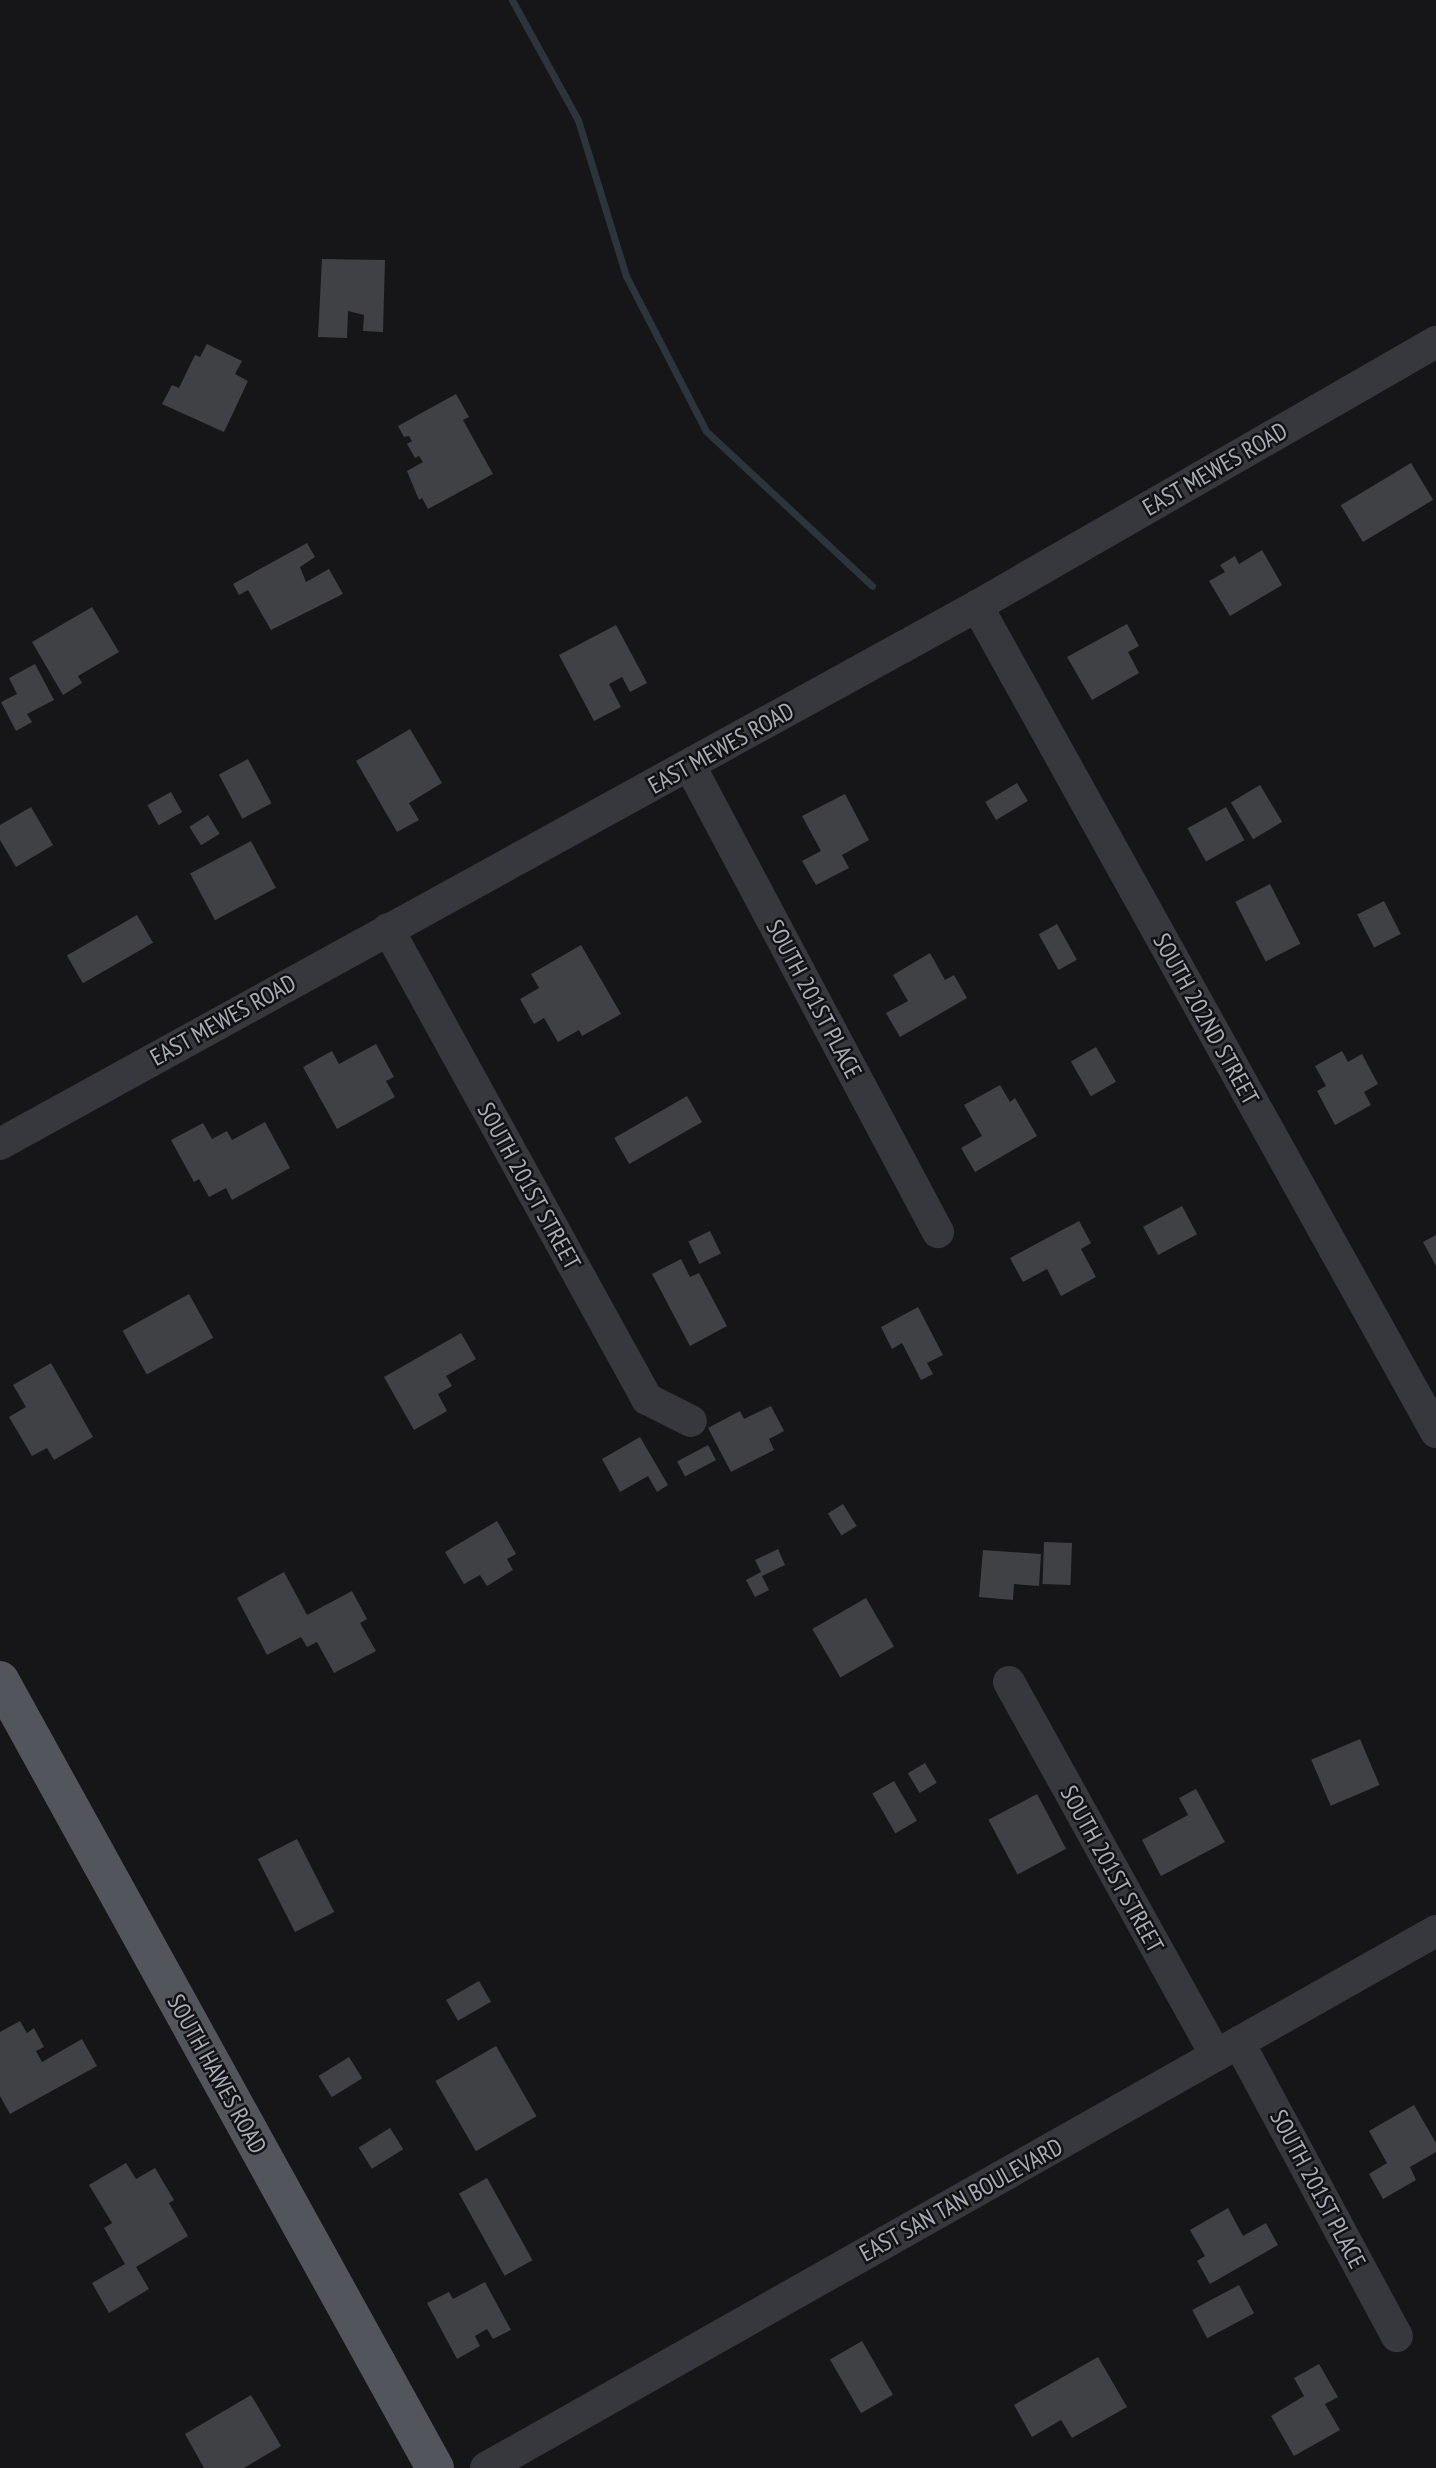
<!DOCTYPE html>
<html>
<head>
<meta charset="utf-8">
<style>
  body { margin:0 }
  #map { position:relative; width:1436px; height:2468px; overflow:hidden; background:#161618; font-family:"PT Sans Narrow",sans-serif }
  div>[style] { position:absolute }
  .stream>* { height:7px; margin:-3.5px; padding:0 3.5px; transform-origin:3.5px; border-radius:3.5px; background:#2c353c }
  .building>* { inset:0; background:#404145; transform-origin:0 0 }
  .minor>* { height:32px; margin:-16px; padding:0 16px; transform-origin:16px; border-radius:16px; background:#37383d }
  .major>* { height:38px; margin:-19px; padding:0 19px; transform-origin:19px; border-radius:19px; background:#53555c }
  span { translate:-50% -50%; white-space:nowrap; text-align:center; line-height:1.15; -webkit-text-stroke:5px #111113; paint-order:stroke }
  .street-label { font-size:24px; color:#a8adb8 }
</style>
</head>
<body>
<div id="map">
  <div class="stream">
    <div style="left:512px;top:0;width:137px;rotate:61.2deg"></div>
    <div style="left:578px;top:120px;width:163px;rotate:72.9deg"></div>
    <div style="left:626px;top:276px;width:174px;rotate:62.7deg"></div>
    <div style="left:706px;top:431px;width:227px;rotate:43deg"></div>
  </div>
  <div class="building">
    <div style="clip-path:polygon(322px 259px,385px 260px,383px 332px,363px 331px,364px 315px,348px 311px,347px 338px,318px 337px)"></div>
    <div style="clip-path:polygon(207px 344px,242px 361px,235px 374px,248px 381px,224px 432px,162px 404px,172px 385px,179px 388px,195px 355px,200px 357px)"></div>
    <div style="clip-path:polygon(456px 394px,469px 417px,463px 420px,493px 474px,428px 509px,422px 498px,419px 500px,407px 471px,423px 462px,419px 456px,415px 458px,407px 444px,412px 441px,409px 436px,404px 437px,398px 426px)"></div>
    <div style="left:1411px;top:463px;width:43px;height:82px;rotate:59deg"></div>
    <div style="clip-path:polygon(307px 543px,315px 557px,300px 567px,306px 582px,329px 569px,343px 594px,271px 630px,248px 590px,239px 595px,233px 584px)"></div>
    <div style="clip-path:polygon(1262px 550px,1282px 585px,1230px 616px,1209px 581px,1225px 572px,1220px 565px,1235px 556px,1239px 564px)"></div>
    <div style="clip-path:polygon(92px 607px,119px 652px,78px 676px,82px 683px,63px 695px,32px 642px)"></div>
    <div style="clip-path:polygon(1127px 624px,1139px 646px,1128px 652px,1139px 673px,1092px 700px,1067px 657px)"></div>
    <div style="clip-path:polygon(616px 625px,647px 683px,630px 692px,622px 677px,609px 684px,621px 707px,594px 721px,559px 655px)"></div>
    <div style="clip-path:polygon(35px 664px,54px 700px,27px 714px,32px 722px,16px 731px,1px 702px,17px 694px,9px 678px)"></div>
    <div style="clip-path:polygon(410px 729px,442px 783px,409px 803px,419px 820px,397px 832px,356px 761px)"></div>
    <div style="left:248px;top:759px;width:50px;height:33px;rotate:62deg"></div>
    <div style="left:1017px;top:783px;width:21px;height:37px;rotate:59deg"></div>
    <div style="left:1260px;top:785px;width:43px;height:34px;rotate:59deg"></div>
    <div style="left:171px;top:792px;width:23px;height:27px;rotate:61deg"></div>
    <div style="clip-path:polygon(845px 794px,869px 840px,842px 855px,849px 868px,816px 885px,802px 861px,821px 851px,802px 816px)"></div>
    <div style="clip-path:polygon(31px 807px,53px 845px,16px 867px,0 840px,0 825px)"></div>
    <div style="left:1226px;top:807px;width:38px;height:44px;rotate:61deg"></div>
    <div style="left:208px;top:815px;width:22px;height:22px;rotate:58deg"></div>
    <div style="left:251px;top:841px;width:53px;height:69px;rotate:62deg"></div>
    <div style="left:1270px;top:884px;width:67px;height:39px;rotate:63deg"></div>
    <div style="left:1384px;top:901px;width:37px;height:30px;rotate:63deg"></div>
    <div style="left:137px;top:915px;width:32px;height:81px;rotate:60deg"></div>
    <div style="left:1057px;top:924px;width:41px;height:21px;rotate:61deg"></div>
    <div style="clip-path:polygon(581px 945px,621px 1014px,582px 1036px,579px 1030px,558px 1042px,544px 1018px,534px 1024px,520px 999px,539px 988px,531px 974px)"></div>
    <div style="clip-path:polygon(930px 953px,945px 980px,954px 975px,967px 998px,900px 1037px,886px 1013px,908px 1001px,893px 975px)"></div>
    <div style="clip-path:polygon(376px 1044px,394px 1077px,386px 1081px,395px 1097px,337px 1129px,303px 1067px,332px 1051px,339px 1064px)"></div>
    <div style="left:1096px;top:1047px;width:40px;height:29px;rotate:60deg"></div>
    <div style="clip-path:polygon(1342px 1051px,1348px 1062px,1362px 1054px,1378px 1084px,1364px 1092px,1371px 1105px,1335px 1125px,1317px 1091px,1326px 1086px,1315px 1066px)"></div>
    <div style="clip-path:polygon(1000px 1085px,1010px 1102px,1015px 1098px,1037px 1136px,975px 1172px,961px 1148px,982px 1136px,964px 1105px)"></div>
    <div style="left:687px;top:1096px;width:30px;height:84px;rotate:60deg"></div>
    <div style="clip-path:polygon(265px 1122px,290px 1168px,232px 1200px,226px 1188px,209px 1197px,199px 1179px,194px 1182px,171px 1140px,203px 1123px,212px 1139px,227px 1131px,232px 1140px)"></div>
    <div style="left:1182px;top:1206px;width:32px;height:44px;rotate:62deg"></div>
    <div style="clip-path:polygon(1079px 1221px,1091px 1243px,1081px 1249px,1096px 1277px,1061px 1296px,1047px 1269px,1023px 1282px,1010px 1258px)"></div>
    <div style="left:710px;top:1231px;width:25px;height:24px;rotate:64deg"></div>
    <div style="clip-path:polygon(1436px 1235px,1436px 1266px,1423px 1242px)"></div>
    <div style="clip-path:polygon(681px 1259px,690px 1277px,699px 1273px,727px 1326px,690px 1346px,652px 1274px)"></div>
    <div style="left:189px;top:1294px;width:50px;height:76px;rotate:61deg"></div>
    <div style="clip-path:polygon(918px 1307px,943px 1355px,927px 1363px,933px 1374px,921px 1380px,902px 1343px,892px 1349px,881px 1327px)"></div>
    <div style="clip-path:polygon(461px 1333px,476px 1359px,446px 1376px,452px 1386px,438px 1394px,447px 1411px,414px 1430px,384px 1377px)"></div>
    <div style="clip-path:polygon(51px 1363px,93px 1437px,54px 1460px,47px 1448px,32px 1456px,9px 1417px,26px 1407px,13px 1385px)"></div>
    <div style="clip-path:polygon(771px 1406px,784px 1431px,769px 1439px,774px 1450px,731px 1472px,708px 1428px,740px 1411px,744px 1419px)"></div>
    <div style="clip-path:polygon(640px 1437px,668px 1485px,657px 1492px,648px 1476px,620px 1492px,602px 1459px)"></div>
    <div style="left:708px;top:1445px;width:17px;height:35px;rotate:62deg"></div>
    <div style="left:843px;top:1504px;width:26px;height:18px;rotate:58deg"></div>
    <div style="clip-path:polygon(497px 1521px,516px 1554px,507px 1559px,513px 1570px,487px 1586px,480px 1575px,464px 1584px,445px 1552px)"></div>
    <div style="left:1044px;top:1542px;width:28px;height:42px;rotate:2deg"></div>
    <div style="clip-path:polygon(778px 1549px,785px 1565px,762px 1576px,769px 1590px,755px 1597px,746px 1580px,761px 1572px,755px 1560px)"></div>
    <div style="clip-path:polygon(983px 1550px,1041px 1554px,1039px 1586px,1014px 1584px,1013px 1600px,979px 1597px)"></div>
    <div style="clip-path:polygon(284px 1572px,307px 1615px,352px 1591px,367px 1619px,360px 1623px,376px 1651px,334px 1673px,317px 1642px,307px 1647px,301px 1637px,267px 1655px,237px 1598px)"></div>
    <div style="left:866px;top:1598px;width:56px;height:62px;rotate:60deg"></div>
    <div style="left:1360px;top:1739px;width:50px;height:53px;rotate:67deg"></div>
    <div style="left:925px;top:1763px;width:23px;height:20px;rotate:59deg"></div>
    <div style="left:894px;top:1781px;width:46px;height:25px;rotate:60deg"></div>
    <div style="clip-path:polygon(1196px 1789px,1225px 1842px,1161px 1876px,1142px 1840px,1188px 1815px,1179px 1798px)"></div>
    <div style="left:1037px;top:1794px;width:62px;height:55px;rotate:62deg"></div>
    <div style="left:297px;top:1839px;width:82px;height:44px;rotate:63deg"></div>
    <div style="left:479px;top:1981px;width:24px;height:38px;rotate:60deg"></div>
    <div style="clip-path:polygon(20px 2021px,27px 2033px,34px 2028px,44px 2047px,36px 2051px,42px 2062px,82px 2039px,97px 2066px,10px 2114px,0 2096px,0 2032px)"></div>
    <div style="left:496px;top:2046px;width:81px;height:70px;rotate:60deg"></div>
    <div style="left:349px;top:2057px;width:25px;height:36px;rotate:58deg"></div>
    <div style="clip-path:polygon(1414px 2105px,1436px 2143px,1436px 2152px,1410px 2167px,1416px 2180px,1383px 2199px,1369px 2174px,1387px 2163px,1369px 2131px)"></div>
    <div style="left:390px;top:2128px;width:25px;height:37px;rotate:58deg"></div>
    <div style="clip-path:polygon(126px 2163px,136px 2179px,155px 2168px,174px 2200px,169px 2203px,188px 2236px,136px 2267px,149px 2289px,109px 2313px,92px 2283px,125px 2264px,104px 2228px,112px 2223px,89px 2185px)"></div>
    <div style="left:487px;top:2178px;width:94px;height:32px;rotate:61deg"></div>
    <div style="clip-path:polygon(1228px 2208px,1243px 2236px,1266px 2223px,1278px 2245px,1210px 2284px,1197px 2261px,1205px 2256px,1190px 2230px)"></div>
    <div style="clip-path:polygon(485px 2282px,511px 2330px,493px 2339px,487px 2329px,475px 2336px,480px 2346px,457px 2359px,427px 2303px,449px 2292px,453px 2299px)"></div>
    <div style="left:1239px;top:2285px;width:32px;height:53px;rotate:62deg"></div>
    <div style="left:862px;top:2341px;width:62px;height:37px;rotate:60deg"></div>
    <div style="clip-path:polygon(1098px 2357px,1127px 2407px,1072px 2438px,1061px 2420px,1032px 2437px,1014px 2405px)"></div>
    <div style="clip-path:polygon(1319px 2364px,1338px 2397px,1325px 2404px,1340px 2430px,1294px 2456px,1271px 2416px,1304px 2396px,1294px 2378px)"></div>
    <div style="clip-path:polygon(251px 2395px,281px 2446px,244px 2468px,204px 2468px,185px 2434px)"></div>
  </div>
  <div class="minor">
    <div style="left:977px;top:606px;width:945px;rotate:60.94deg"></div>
    <div style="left:690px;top:766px;width:528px;rotate:61.98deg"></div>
    <div style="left:388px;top:929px;width:537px;rotate:61.14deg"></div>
    <div style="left:647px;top:1399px;width:49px;rotate:26.6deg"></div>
    <div style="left:0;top:1144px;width:1115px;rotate:-28.84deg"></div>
    <div style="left:977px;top:606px;width:530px;rotate:-29.91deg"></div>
    <div style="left:1009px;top:1682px;width:427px;rotate:61deg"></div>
    <div style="left:1239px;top:2043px;width:333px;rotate:61.7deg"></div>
    <div style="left:486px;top:2468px;width:1091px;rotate:-29.48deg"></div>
  </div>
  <div class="major">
    <div style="left:0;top:1680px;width:900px;rotate:61.1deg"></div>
  </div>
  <div class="street-label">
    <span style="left:1215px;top:469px;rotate:-30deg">EAST MEWES ROAD</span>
    <span style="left:721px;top:748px;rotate:-29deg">EAST MEWES ROAD</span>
    <span style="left:814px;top:999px;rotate:62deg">SOUTH 201ST PLACE</span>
    <span style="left:1206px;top:1019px;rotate:61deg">SOUTH 202ND STREET</span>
    <span style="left:223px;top:1020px;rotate:-29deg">EAST MEWES ROAD</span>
    <span style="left:529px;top:1186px;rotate:61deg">SOUTH 201ST STREET</span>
    <span style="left:1112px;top:1869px;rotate:61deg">SOUTH 201ST STREET</span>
    <span style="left:217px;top:2074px;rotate:61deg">SOUTH HAWES ROAD</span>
    <span style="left:1318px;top:2189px;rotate:62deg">SOUTH 201ST PLACE</span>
    <span style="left:961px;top:2200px;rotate:-29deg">EAST SAN TAN BOULEVARD</span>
  </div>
</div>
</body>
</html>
